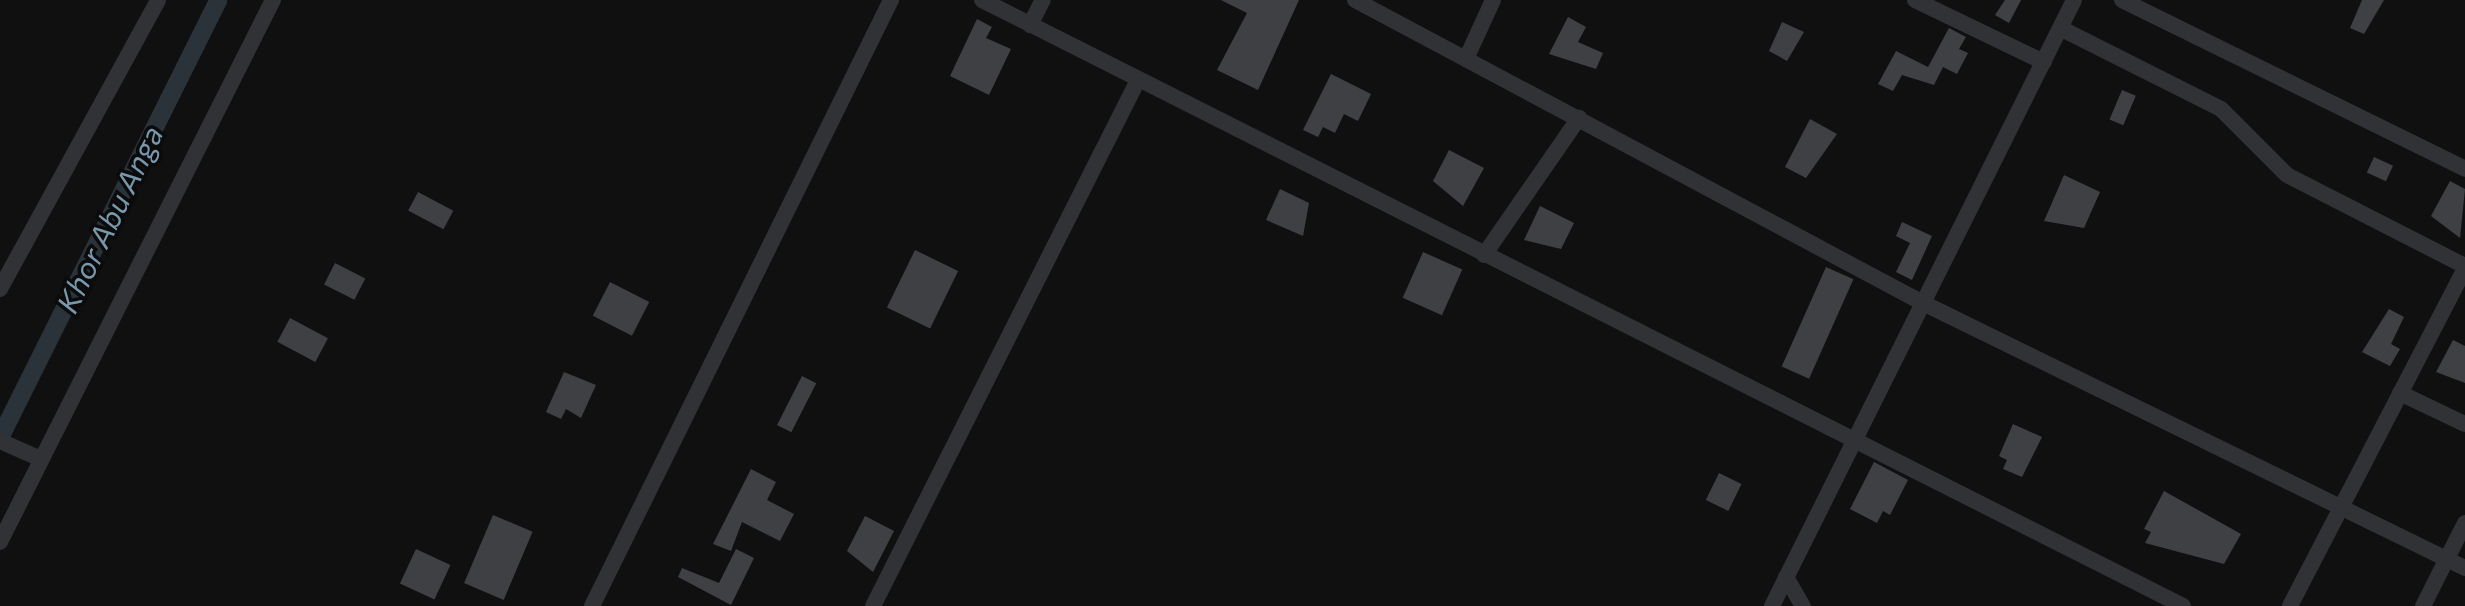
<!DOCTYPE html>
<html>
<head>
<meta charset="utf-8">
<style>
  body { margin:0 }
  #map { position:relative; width:2465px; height:606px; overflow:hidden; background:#101011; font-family:Commissioner,sans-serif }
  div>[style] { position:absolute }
  .canal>* { height:18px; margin:-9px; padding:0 9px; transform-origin:9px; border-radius:9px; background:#2a3339 }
  .building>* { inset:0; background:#3f4044; transform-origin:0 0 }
  .minor>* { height:16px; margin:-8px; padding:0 8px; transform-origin:8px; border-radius:8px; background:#313236 }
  span { translate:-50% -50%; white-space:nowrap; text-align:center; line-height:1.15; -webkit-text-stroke:7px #0b0b0c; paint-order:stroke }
  .water-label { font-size:30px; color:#7998ac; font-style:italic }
</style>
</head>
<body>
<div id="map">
  <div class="canal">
    <div style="left:0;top:438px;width:489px;rotate:-63.5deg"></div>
  </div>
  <div class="building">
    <div style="clip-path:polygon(1221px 0,1299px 0,1258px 90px,1217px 70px,1247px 13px)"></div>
    <div style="clip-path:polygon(2005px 0,2021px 0,2009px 23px,1995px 15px)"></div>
    <div style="clip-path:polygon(2362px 0,2384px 0,2364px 34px,2350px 28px)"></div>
    <div style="clip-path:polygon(1568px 17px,1586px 27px,1578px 42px,1603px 53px,1596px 69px,1549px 54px)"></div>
    <div style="clip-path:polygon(977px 19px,992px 27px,986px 38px,1011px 49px,989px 95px,950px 76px)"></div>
    <div style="clip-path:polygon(1782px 22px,1804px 32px,1787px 61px,1769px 51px)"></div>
    <div style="clip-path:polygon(1949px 28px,1966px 37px,1959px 49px,1968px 53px,1957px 74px,1943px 67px,1934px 85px,1902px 75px,1893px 91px,1878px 84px,1896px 51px,1928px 67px)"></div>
    <div style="clip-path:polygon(1331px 74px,1371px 94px,1358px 121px,1344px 114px,1335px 133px,1323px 127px,1318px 137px,1303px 130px)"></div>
    <div style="left:2122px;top:90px;width:15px;height:32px;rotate:23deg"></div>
    <div style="clip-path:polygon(1810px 119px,1837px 134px,1806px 178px,1785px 167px)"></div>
    <div style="clip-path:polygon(1449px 150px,1484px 168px,1463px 206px,1433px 181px)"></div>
    <div style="left:2374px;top:157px;width:21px;height:17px;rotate:25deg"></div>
    <div style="clip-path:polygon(2064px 175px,2100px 192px,2084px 228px,2044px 221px)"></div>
    <div style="clip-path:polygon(2450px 181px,2465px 189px,2460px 238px,2431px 216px)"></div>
    <div style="clip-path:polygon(1280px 189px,1309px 203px,1303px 236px,1266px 220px)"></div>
    <div style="left:418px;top:192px;width:40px;height:21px;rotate:28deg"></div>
    <div style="clip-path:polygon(1540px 206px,1574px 223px,1561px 249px,1524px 240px)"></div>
    <div style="clip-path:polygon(1902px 222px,1932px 236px,1912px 280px,1896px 272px,1910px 243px,1896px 236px)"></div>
    <div style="left:915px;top:250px;width:48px;height:64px;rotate:26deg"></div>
    <div style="left:1423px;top:252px;width:43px;height:50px;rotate:24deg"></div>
    <div style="left:335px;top:263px;width:34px;height:24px;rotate:27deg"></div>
    <div style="left:1826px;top:267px;width:30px;height:109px;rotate:24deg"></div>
    <div style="left:610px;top:282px;width:44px;height:38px;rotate:27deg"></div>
    <div style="clip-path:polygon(2389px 309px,2404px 317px,2391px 344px,2400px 349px,2390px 366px,2362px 352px)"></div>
    <div style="left:290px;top:318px;width:43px;height:27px;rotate:28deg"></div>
    <div style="clip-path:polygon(2453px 340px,2465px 346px,2465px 383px,2436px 372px)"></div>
    <div style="clip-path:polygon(564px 372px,596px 385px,581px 418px,566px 409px,561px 419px,546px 412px)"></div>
    <div style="left:802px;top:376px;width:16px;height:55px;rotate:27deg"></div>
    <div style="clip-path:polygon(2013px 424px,2042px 437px,2022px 477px,2003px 469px,2007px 460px,1999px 456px)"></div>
    <div style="clip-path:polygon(1874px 462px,1908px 480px,1890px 515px,1883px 511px,1877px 523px,1850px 509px)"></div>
    <div style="clip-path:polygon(751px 469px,776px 482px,767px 500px,794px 514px,780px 541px,742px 522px,731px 551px,713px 544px)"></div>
    <div style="left:1719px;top:473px;width:25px;height:30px;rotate:26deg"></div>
    <div style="clip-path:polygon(2164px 491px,2241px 534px,2224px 564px,2145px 543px,2151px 532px,2144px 529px)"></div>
    <div style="left:493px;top:515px;width:43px;height:74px;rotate:23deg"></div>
    <div style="clip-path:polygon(865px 516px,894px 531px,873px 572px,847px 551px)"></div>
    <div style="left:416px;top:549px;width:38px;height:38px;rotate:25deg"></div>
    <div style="clip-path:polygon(736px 549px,754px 558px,731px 605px,678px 577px,682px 568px,719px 583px)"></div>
  </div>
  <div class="minor">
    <div style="left:982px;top:0;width:1345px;rotate:26.77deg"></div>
    <div style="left:1355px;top:0;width:644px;rotate:28.08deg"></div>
    <div style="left:1923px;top:303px;width:603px;rotate:26.06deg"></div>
    <div style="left:1915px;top:0;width:143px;rotate:25.7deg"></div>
    <div style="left:2122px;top:0;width:382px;rotate:26.2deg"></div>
    <div style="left:1030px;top:25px;width:28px;rotate:-63deg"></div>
    <div style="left:2060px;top:28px;width:180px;rotate:26.7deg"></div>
    <div style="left:2221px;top:109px;width:93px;rotate:45deg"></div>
    <div style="left:2287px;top:175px;width:200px;rotate:27.1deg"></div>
    <div style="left:1466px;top:59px;width:65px;rotate:-65.4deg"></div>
    <div style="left:1484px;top:255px;width:167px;rotate:-55.3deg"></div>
    <div style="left:0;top:289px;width:329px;rotate:-61.3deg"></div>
    <div style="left:2400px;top:393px;width:72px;rotate:25.5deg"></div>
    <div style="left:0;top:441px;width:45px;rotate:23.7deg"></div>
    <div style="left:0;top:542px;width:607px;rotate:-63.27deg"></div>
    <div style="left:1786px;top:577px;width:34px;rotate:60deg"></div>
    <div style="left:592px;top:606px;width:676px;rotate:-63.74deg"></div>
    <div style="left:873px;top:606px;width:589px;rotate:-63.26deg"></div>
    <div style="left:1772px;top:606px;width:677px;rotate:-63.51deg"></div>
    <div style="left:2290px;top:606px;width:380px;rotate:-62.6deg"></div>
    <div style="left:2423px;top:606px;width:93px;rotate:-63.2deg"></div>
  </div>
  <div class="water-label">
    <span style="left:109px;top:219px;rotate:-64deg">Khor Abu Anga</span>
  </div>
</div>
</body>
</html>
